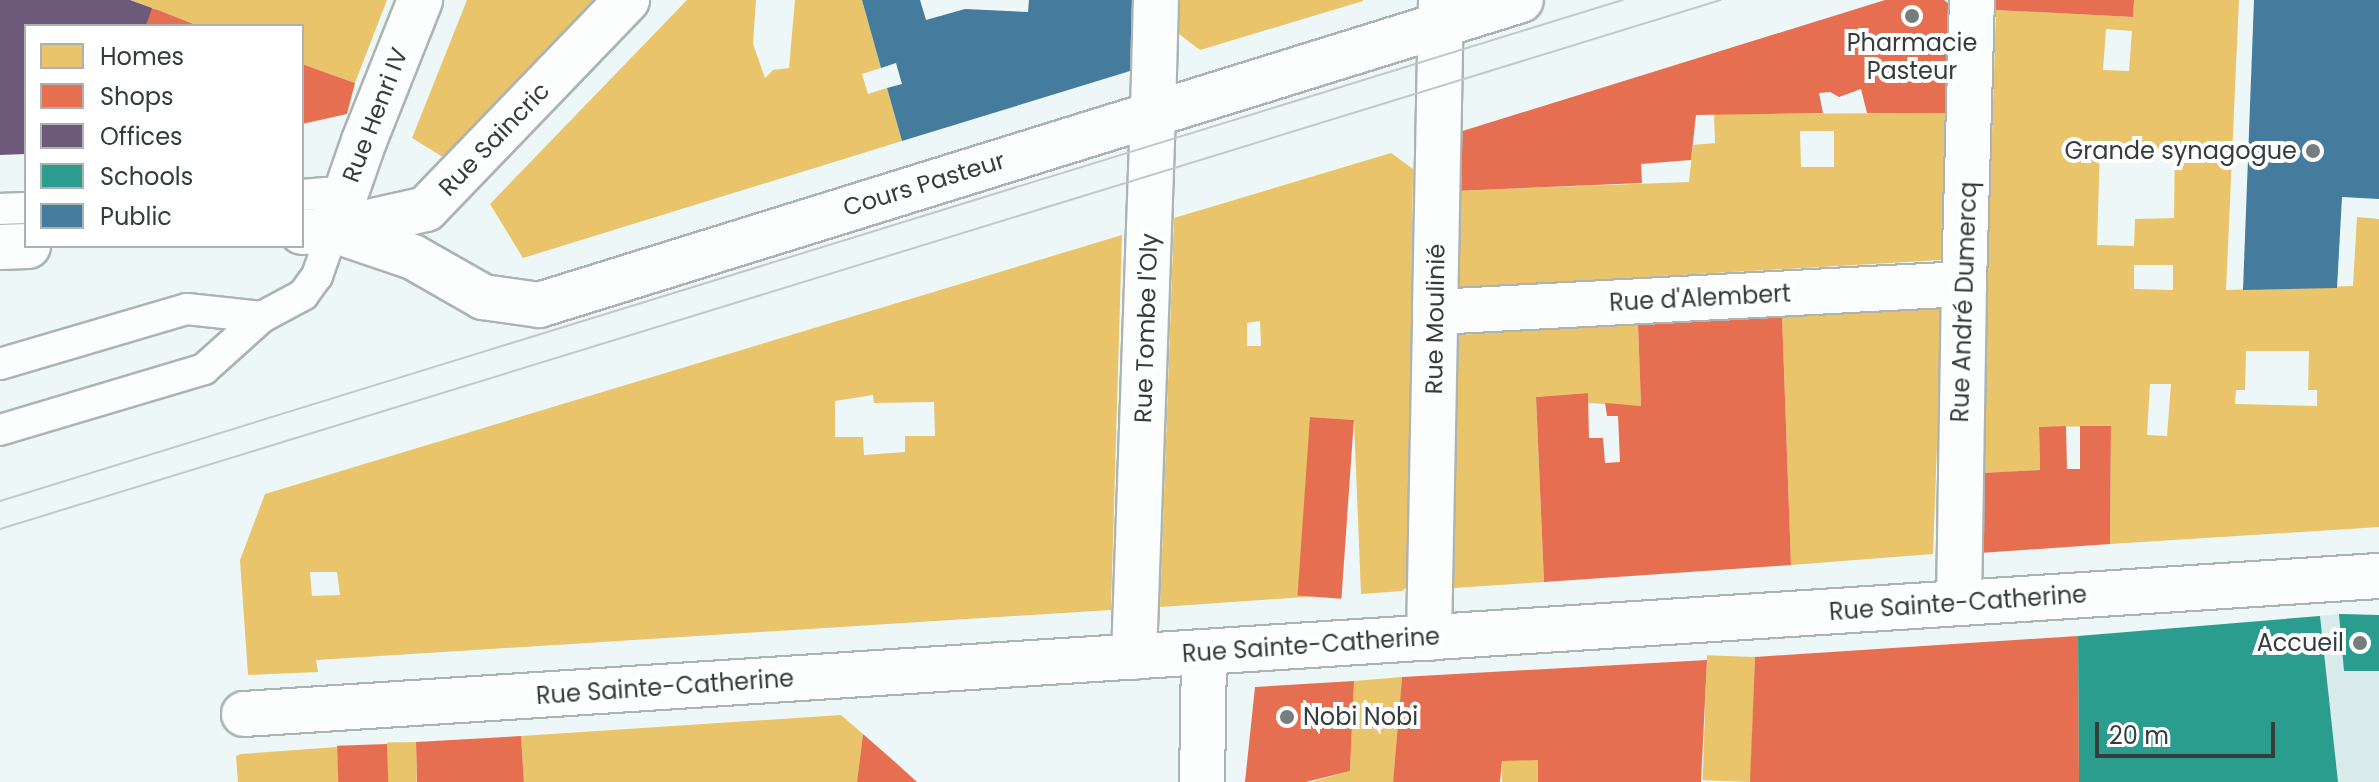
<!DOCTYPE html>
<html>
<head>
<meta charset="utf-8">
<style>
  body { margin:0 }
  #map { position:relative; width:2379px; height:782px; overflow:hidden; background:#eef7f7; font-family:Poppins,sans-serif }
  div>[style] { position:absolute }
  .built>* { inset:0; background:#d9ebeb }
  .homes>* { inset:0; background:#e9c46a; transform-origin:0 0 }
  .shops>* { inset:0; background:#e76f51; transform-origin:0 0 }
  .offices>* { inset:0; background:#6d597a }
  .schools>* { inset:0; background:#2a9d8f }
  .public>* { inset:0; background:#457b9d }
  .roads { filter:drop-shadow(2px 0 #acb3b3) drop-shadow(-2px 0 #acb3b3) drop-shadow(0 2px #acb3b3) drop-shadow(0 -2px #acb3b3) }
  .service>* { height:30px; margin:-15px; padding:0 15px; transform-origin:15px; border-radius:15px; background:#fcfefe }
  .pedestrian>* { height:44px; margin:-22px; padding:0 22px; transform-origin:22px; border-radius:22px; background:#fcfefe }
  .minor>* { height:44px; margin:-22px; padding:0 22px; transform-origin:22px; border-radius:22px; background:#fcfefe }
  .tertiary>* { height:44px; margin:-22px; padding:0 22px; transform-origin:22px; border-radius:22px; background:#fcfefe }
  .tram>* { height:2px; margin:-1px; padding:0 1px; transform-origin:1px; border-radius:1px; background:#c4c7c7 }
  .dots>* { width:22px; height:22px; translate:-50% -50%; box-sizing:border-box; border:4px solid #fff; border-radius:50% }
  span { translate:-50% -50%; white-space:nowrap; text-align:center; line-height:1.15; -webkit-text-stroke:8px #fff; paint-order:stroke }
  .poi-label { font-size:24px; color:#353c3c }
  .right { translate:-100% -50%; text-align:right }
  .left { translate:0 -50%; text-align:left }
  .street-label { font-size:24px; color:#353c3c }
  .legend { position:absolute; left:24px; top:24px; width:280px; height:224px; box-sizing:border-box; background:#fff; border:2px solid #aeb1b1; margin:0; padding:10px 14px; list-style:none; font-size:24px; color:#353c3c }
  .legend li { display:flex; align-items:center; gap:16px; height:40px }
  .legend b { width:40px; border:2px solid #aeb1b1 }
  .scale { position:absolute; left:2095px; top:722px; width:180px; height:36px; box-sizing:border-box; border:4px solid #353c3c; border-top:0; padding-left:10px; font-size:24px; line-height:28px; white-space:nowrap; color:#353c3c; -webkit-text-stroke:6px #fff; paint-order:stroke }
</style>
</head>
<body>
<div id="map">
  <div class="built">
    <div style="clip-path:polygon(2339px 614px,2379px 615px,2379px 782px,2151px 782px,2151px 631px)"></div>
  </div>
  <div class="homes">
    <div style="clip-path:polygon(131px 0,387px 0,355px 83px,302px 64px,302px 26px,200px 26px)"></div>
    <div style="clip-path:polygon(467px 0,599px 0,446px 159px,412px 138px)"></div>
    <div style="clip-path:polygon(687px 0,756px 0,753px 44px,765px 78px,773px 70px,789px 68px,795px 0,862px 0,881px 68px,862px 74px,868px 94px,887px 88px,902px 141px,523px 258px,490px 204px)"></div>
    <div style="clip-path:polygon(1180px 0,1363px 0,1363px 1px,1200px 50px,1179px 34px)"></div>
    <div style="clip-path:polygon(evenodd,2134px 0,2239px 0,2226px 290px,2353px 286px,2357px 217px,2379px 219px,2379px 527px,2110px 544px,2111px 426px,2039px 427px,2040px 470px,1981px 473px,1996px 10px,2133px 17px,2134px 0,2106px 29px,2132px 31px,2129px 71px,2103px 70px,2106px 29px,2134px 0,2175px 139px,2174px 218px,2135px 219px,2134px 246px,2097px 245px,2100px 147px,2173px 149px,2175px 139px,2134px 0,2134px 265px,2173px 265px,2173px 290px,2134px 289px,2134px 265px,2134px 0,2246px 351px,2309px 351px,2308px 390px,2317px 390px,2317px 406px,2235px 404px,2236px 390px,2245px 390px,2246px 351px,2134px 0,2150px 384px,2171px 384px,2167px 436px,2147px 435px,2150px 384px)"></div>
    <div style="clip-path:polygon(evenodd,1945px 113px,1941px 260px,1457px 288px,1455px 191px,1689px 182px,1693px 145px,1715px 143px,1714px 114px,1945px 113px,1800px 131px,1834px 131px,1834px 167px,1801px 167px,1800px 131px)"></div>
    <div style="clip-path:polygon(evenodd,1391px 153px,1413px 169px,1408px 586px,1402px 591px,1361px 594px,1354px 420px,1310px 417px,1319px 596px,1160px 607px,1174px 218px,1391px 153px,1260px 321px,1261px 346px,1247px 346px,1247px 323px,1260px 321px)"></div>
    <div style="clip-path:polygon(evenodd,1122px 235px,1111px 610px,348px 658px,316px 660px,318px 672px,248px 675px,240px 560px,265px 494px,1122px 235px,873px 395px,874px 403px,934px 402px,935px 436px,905px 436px,905px 452px,864px 455px,863px 437px,835px 437px,835px 401px,873px 395px,1122px 235px,310px 572px,337px 572px,340px 595px,312px 596px,310px 572px)"></div>
    <div style="clip-path:polygon(1937px 307px,1942px 310px,1933px 554px,1791px 565px,1782px 315px)"></div>
    <div style="clip-path:polygon(1638px 324px,1641px 406px,1588px 403px,1588px 393px,1536px 397px,1544px 582px,1454px 588px,1448px 582px,1453px 340px,1457px 335px)"></div>
    <div style="left:1755px;top:657px;width:125px;height:48px;rotate:92deg"></div>
    <div style="clip-path:polygon(1402px 677px,1393px 782px,1311px 782px,1350px 771px,1354px 681px)"></div>
    <div style="clip-path:polygon(841px 715px,863px 734px,857px 782px,524px 782px,521px 736px)"></div>
    <div style="left:416px;top:742px;width:40px;height:29px;rotate:89deg"></div>
    <div style="clip-path:polygon(337px 747px,339px 782px,238px 782px,236px 756px,241px 754px)"></div>
    <div style="left:1538px;top:760px;width:22px;height:36px;rotate:90deg"></div>
  </div>
  <div class="shops">
    <div style="clip-path:polygon(1885px 0,1944px 0,1948px 3px,1945px 113px,1867px 113px,1861px 89px,1839px 97px,1830px 92px,1819px 93px,1823px 113px,1696px 115px,1691px 160px,1641px 164px,1642px 183px,1455px 191px,1456px 133px)"></div>
    <div style="clip-path:polygon(1996px 0,2134px 0,2133px 17px,1996px 10px)"></div>
    <div style="clip-path:polygon(151px 8px,158px 10px,199px 26px,146px 26px)"></div>
    <div style="clip-path:polygon(302px 64px,355px 83px,347px 114px,302px 124px)"></div>
    <div style="clip-path:polygon(1782px 315px,1791px 565px,1544px 582px,1536px 397px,1588px 393px,1589px 438px,1603px 438px,1605px 463px,1620px 462px,1618px 416px,1607px 416px,1605px 403px,1641px 406px,1638px 324px)"></div>
    <div style="left:1310px;top:417px;width:44px;height:179px;rotate:4deg"></div>
    <div style="clip-path:polygon(2066px 426px,2067px 469px,2080px 469px,2080px 426px,2111px 426px,2110px 544px,1980px 553px,1981px 473px,2040px 470px,2039px 427px)"></div>
    <div style="clip-path:polygon(2078px 636px,2079px 782px,1750px 782px,1755px 657px)"></div>
    <div style="clip-path:polygon(1707px 660px,1701px 782px,1538px 782px,1538px 760px,1502px 761px,1500px 782px,1393px 782px,1402px 677px)"></div>
    <div style="clip-path:polygon(1354px 681px,1350px 771px,1306px 782px,1245px 782px,1255px 687px)"></div>
    <div style="clip-path:polygon(863px 734px,895px 762px,917px 782px,857px 782px)"></div>
    <div style="clip-path:polygon(521px 736px,524px 782px,417px 782px,416px 742px)"></div>
    <div style="left:387px;top:744px;width:38px;height:50px;rotate:88deg"></div>
  </div>
  <div class="offices">
    <div style="clip-path:polygon(0 0,130px 0,152px 8px,146px 26px,26px 26px,26px 154px,0 155px)"></div>
  </div>
  <div class="schools">
    <div style="clip-path:polygon(2339px 614px,2379px 615px,2379px 671px,2344px 671px)"></div>
    <div style="clip-path:polygon(2320px 616px,2338px 782px,2079px 782px,2078px 636px)"></div>
  </div>
  <div class="public">
    <div style="clip-path:polygon(862px 0,920px 0,926px 20px,965px 9px,1028px 12px,1029px 0,1133px 0,1130px 71px,902px 141px,887px 88px,902px 84px,896px 63px,881px 68px)"></div>
    <div style="clip-path:polygon(2254px 0,2379px 0,2379px 199px,2342px 197px,2337px 288px,2243px 290px)"></div>
  </div>
  <div class="roads">
    <div class="service">
      <div style="left:302px;top:195px;width:23px;rotate:-5deg"></div>
      <div style="left:325px;top:193px;width:18px;rotate:19deg"></div>
      <div style="left:0;top:209px;width:26px;rotate:-2deg"></div>
      <div style="left:0;top:364px;width:195px;rotate:-16.4deg"></div>
      <div style="left:187px;top:309px;width:75px;rotate:6.1deg"></div>
      <div style="left:0;top:430px;width:213px;rotate:-16.6deg"></div>
      <div style="left:204px;top:369px;width:78px;rotate:-41.9deg"></div>
      <div style="left:262px;top:317px;width:47px;rotate:-28.2deg"></div>
      <div style="left:303px;top:295px;width:24px;rotate:-54deg"></div>
      <div style="left:317px;top:276px;width:49px;rotate:-70.8deg"></div>
    </div>
    <div class="pedestrian">
      <div style="left:1959px;top:603px;width:319px;rotate:-89.1deg"></div>
      <div style="left:1429px;top:638px;width:326px;rotate:-88.9deg"></div>
      <div style="left:1134px;top:657px;width:545px;rotate:-88deg"></div>
      <div style="left:244px;top:714px;width:2139px;rotate:-3.7deg"></div>
      <div style="left:1202px;top:782px;width:130px;rotate:-89.1deg"></div>
    </div>
    <div class="minor">
      <div style="left:1441px;top:0;width:312px;rotate:91.1deg"></div>
      <div style="left:1435px;top:312px;width:530px;rotate:-3.03deg"></div>
      <div style="left:1964px;top:284px;width:284px;rotate:-88.4deg"></div>
      <div style="left:1153px;top:112px;width:112px;rotate:-88.5deg"></div>
      <div style="left:333px;top:230px;width:95px;rotate:-12.7deg"></div>
      <div style="left:426px;top:209px;width:290px;rotate:-46.1deg"></div>
      <div style="left:333px;top:230px;width:94px;rotate:-70.8deg"></div>
      <div style="left:364px;top:141px;width:152px;rotate:-68.3deg"></div>
    </div>
    <div class="tertiary">
      <div style="left:302px;top:232px;width:31px;rotate:-4deg"></div>
      <div style="left:333px;top:230px;width:84px;rotate:18.6deg"></div>
      <div style="left:413px;top:257px;width:81px;rotate:29.7deg"></div>
      <div style="left:483px;top:297px;width:57px;rotate:8.1deg"></div>
      <div style="left:539px;top:305px;width:1028px;rotate:-17.25deg"></div>
      <div style="left:0;top:247px;width:28px;rotate:-2deg"></div>
    </div>
  </div>
  <div class="tram">
    <div style="left:0;top:501px;width:1698px;rotate:-17.16deg"></div>
    <div style="left:0;top:529px;width:1800px;rotate:-17.09deg"></div>
  </div>
  <div class="dots">
    <div style="left:1912px;top:16px;background:#767d7d"></div>
    <div style="left:2313px;top:151px;background:#767d7d"></div>
    <div style="left:2360px;top:643px;background:#767d7d"></div>
    <div style="left:1287px;top:717px;background:#767d7d"></div>
  </div>
  <div class="poi-label">
    <span style="left:1912px;top:57px">Pharmacie<br>Pasteur</span>
    <span class="right" style="left:2297px;top:151px">Grande synagogue</span>
    <span class="right" style="left:2344px;top:643px">Accueil</span>
    <span class="left" style="left:1303px;top:717px">Nobi Nobi</span>
  </div>
  <div class="street-label">
    <span style="left:375px;top:115px;rotate:-69deg">Rue Henri IV</span>
    <span style="left:494px;top:139px;rotate:-46deg">Rue Saincric</span>
    <span style="left:924px;top:184px;rotate:-17deg">Cours Pasteur</span>
    <span style="left:1700px;top:298px;rotate:-3deg">Rue d'Alembert</span>
    <span style="left:1964px;top:302px;rotate:-88deg">Rue André Dumercq</span>
    <span style="left:1435px;top:319px;rotate:-89deg">Rue Moulinié</span>
    <span style="left:1146px;top:328px;rotate:-88deg">Rue Tombe l'Oly</span>
    <span style="left:1958px;top:603px;rotate:-4deg">Rue Sainte-Catherine</span>
    <span style="left:1311px;top:645px;rotate:-4deg">Rue Sainte-Catherine</span>
    <span style="left:665px;top:687px;rotate:-4deg">Rue Sainte-Catherine</span>
  </div>
  <ul class="legend">
  <li><b style="height:22px;background:#e9c46a"></b>Homes</li>
  <li><b style="height:22px;background:#e76f51"></b>Shops</li>
  <li><b style="height:22px;background:#6d597a"></b>Offices</li>
  <li><b style="height:22px;background:#2a9d8f"></b>Schools</li>
  <li><b style="height:22px;background:#457b9d"></b>Public</li>
  </ul>
  <div class="scale">20 m</div>
</div>
</body>
</html>
